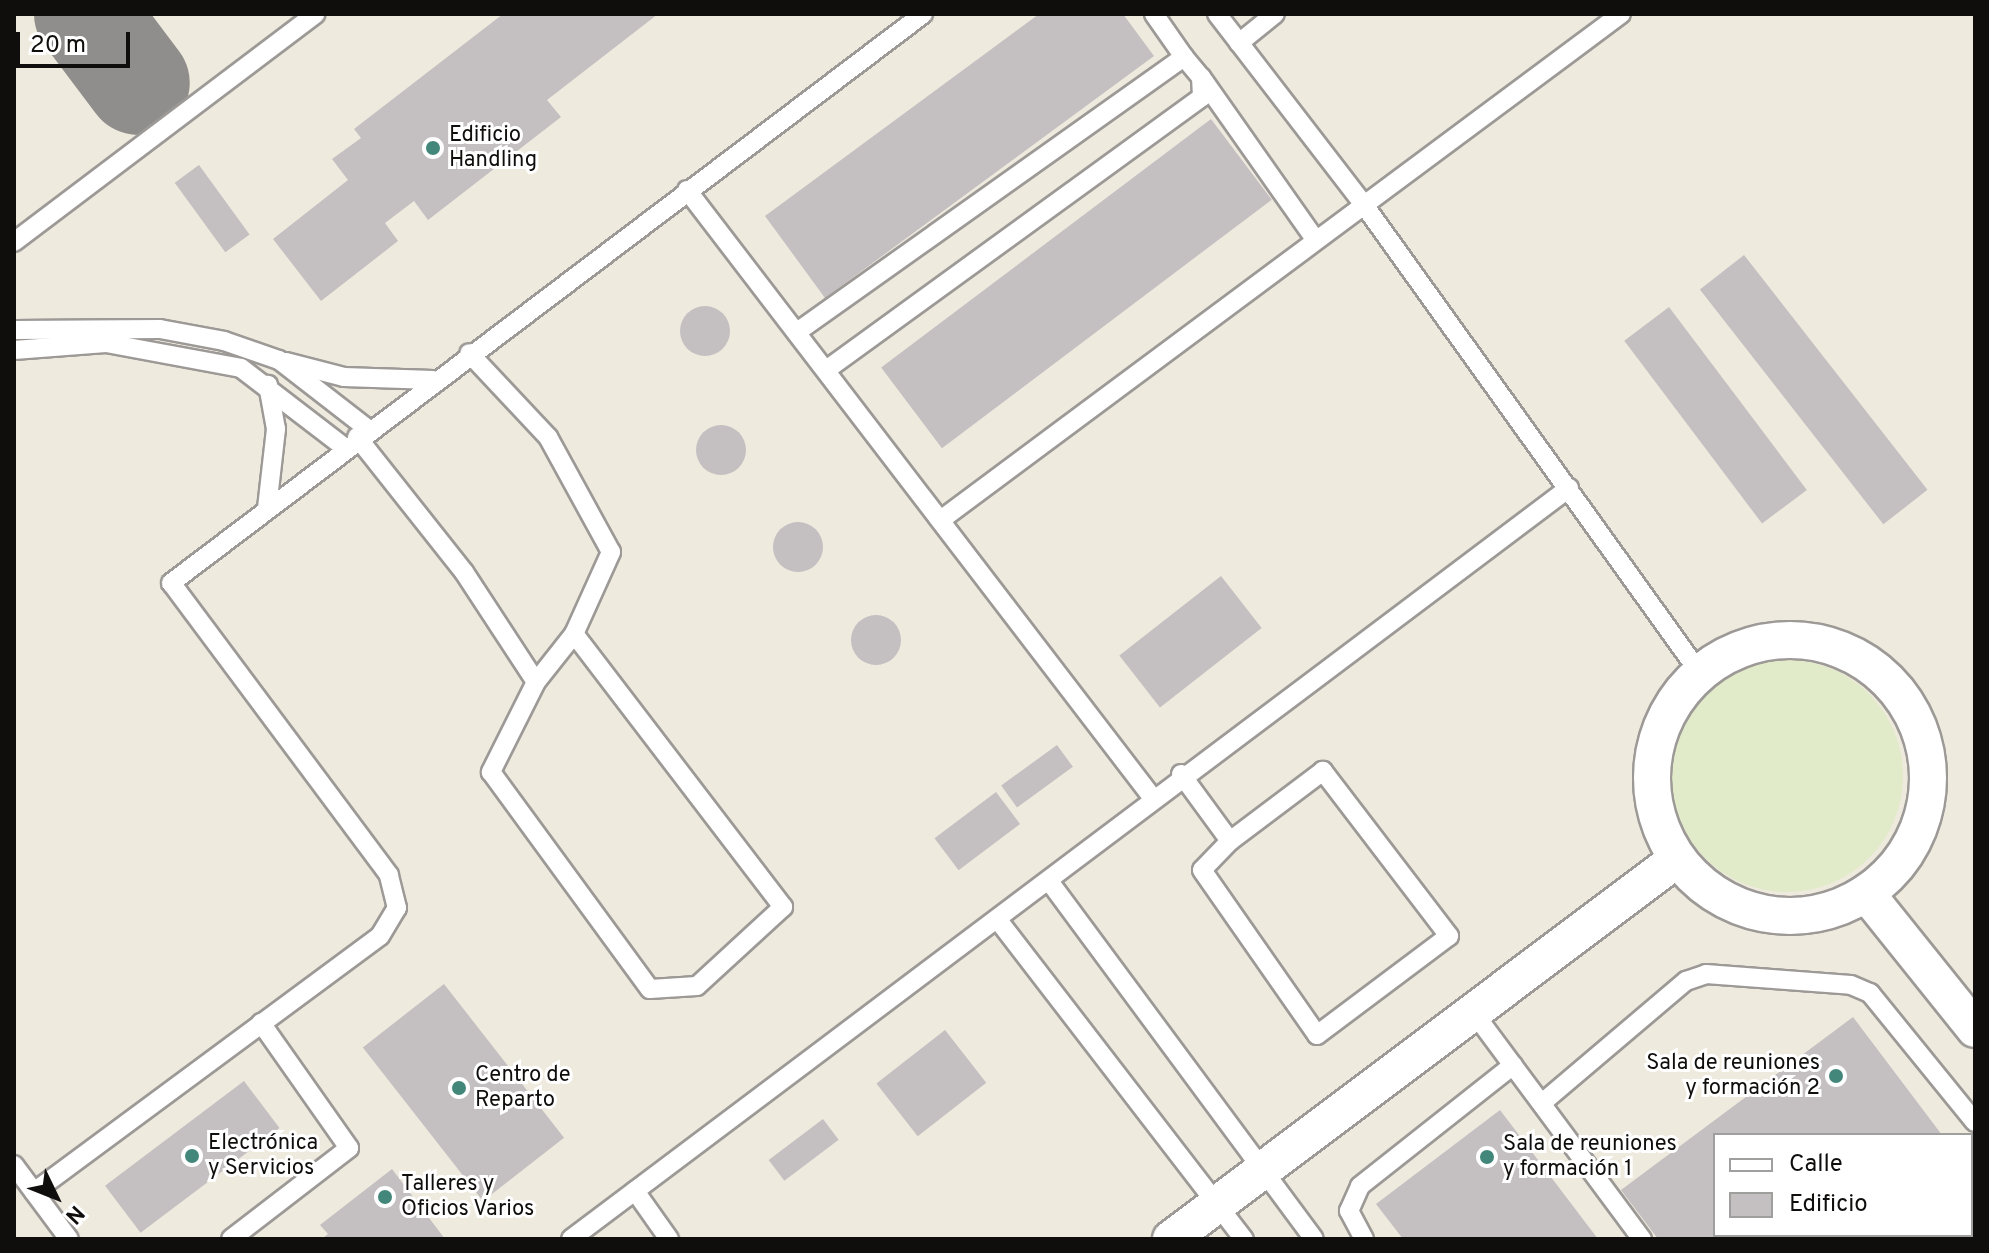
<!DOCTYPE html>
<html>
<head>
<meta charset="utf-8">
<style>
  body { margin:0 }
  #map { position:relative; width:1989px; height:1253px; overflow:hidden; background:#f7f5f1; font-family:Overpass,sans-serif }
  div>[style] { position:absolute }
  .built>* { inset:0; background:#efeade }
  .green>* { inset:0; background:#e2ebc9 }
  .round { border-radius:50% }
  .taxiway>* { height:104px; margin:-52px; padding:0 52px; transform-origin:52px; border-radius:52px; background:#908e8c }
  .building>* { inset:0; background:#c4bfc1; transform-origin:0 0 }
  .roads { filter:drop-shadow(2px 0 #9c9996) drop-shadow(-2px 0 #9c9996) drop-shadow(0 2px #9c9996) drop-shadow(0 -2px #9c9996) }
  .lane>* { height:18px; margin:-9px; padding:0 9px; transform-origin:9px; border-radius:9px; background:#fff }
  .street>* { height:36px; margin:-18px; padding:0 18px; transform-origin:18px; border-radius:18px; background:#fff }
  .street>.ring { margin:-18px; padding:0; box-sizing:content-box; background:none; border:36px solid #fff; border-radius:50% }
  .dots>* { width:22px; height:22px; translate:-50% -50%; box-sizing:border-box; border:4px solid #fff; border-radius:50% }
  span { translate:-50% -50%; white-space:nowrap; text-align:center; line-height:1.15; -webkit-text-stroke:6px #fff; paint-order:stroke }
  .poi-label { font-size:22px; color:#0f0e0d }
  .left { translate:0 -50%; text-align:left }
  .right { translate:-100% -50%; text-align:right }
  .frame { position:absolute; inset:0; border:16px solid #0f0e0d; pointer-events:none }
  .legend { position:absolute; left:1713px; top:1133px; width:260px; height:104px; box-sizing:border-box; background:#fff; border:2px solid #9f9f9e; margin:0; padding:10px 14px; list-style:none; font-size:24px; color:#0f0e0d }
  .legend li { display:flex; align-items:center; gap:16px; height:40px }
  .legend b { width:40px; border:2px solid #9f9f9e }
  .north { position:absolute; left:16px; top:1157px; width:80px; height:80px; -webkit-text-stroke:6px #fff; paint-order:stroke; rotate:133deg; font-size:22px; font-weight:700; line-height:32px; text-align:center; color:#0f0e0d }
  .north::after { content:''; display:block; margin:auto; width:28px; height:36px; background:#0f0e0d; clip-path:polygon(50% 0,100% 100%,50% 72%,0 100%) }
  .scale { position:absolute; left:16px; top:32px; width:114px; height:36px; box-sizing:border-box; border:4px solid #0f0e0d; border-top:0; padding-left:10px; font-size:24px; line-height:28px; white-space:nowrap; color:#0f0e0d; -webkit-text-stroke:6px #fff; paint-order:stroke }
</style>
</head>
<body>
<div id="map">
  <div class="built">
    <div style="clip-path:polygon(evenodd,14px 14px,1975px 14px,1975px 1239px,14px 1239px,14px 14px,1715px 1135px,1971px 1135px,1971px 1235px,1715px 1235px,1715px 1135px)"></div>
  </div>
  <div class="green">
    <div class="round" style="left:1671px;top:660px;width:232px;height:232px"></div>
  </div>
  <div class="taxiway">
    <div style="left:86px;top:14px;width:86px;rotate:53deg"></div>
  </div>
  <div class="building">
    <div style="clip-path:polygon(503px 14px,658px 14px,547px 100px,561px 117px,428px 220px,414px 201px,385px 223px,398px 241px,321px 301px,273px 239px,348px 180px,332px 159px,361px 138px,354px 129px)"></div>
    <div style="clip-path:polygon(1039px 14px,1123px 14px,1154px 56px,825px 298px,765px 216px)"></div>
    <div style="left:1211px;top:119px;width:101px;height:413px;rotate:53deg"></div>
    <div style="left:199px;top:165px;width:86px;height:30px;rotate:54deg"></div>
    <div style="left:1744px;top:255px;width:298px;height:56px;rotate:52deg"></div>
    <div class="round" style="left:680px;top:306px;width:50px;height:50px"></div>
    <div style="left:1669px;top:307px;width:229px;height:56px;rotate:53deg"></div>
    <div class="round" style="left:696px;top:425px;width:50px;height:50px"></div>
    <div class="round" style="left:773px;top:522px;width:50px;height:50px"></div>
    <div style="left:1221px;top:576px;width:66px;height:129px;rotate:52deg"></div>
    <div class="round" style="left:851px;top:615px;width:50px;height:50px"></div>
    <div style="left:1057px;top:745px;width:27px;height:69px;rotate:54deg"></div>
    <div style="left:996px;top:792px;width:40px;height:77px;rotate:53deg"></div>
    <div style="left:444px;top:984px;width:195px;height:103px;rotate:52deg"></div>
    <div style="clip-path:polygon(1853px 1017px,1942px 1135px,1715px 1135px,1715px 1235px,1848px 1235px,1658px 1239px,1621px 1190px)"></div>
    <div style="left:945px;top:1030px;width:67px;height:87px;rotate:52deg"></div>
    <div style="left:244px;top:1081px;width:59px;height:174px;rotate:53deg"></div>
    <div style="clip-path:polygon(1500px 1110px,1598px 1239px,1403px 1239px,1376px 1204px)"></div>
    <div style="left:823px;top:1119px;width:26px;height:68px;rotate:53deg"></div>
    <div style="clip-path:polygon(392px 1169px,445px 1239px,322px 1239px,328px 1234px,320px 1225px)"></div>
  </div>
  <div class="roads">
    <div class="lane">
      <div style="left:1154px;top:14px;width:52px;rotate:55.1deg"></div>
      <div style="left:1217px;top:14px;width:237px;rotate:52.4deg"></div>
      <div style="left:1362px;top:202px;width:578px;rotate:54.36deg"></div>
      <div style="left:1239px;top:43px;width:46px;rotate:-38.9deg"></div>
      <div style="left:1201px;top:77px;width:197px;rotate:54.9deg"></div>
      <div style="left:687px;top:190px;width:765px;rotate:52.55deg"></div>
      <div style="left:14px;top:242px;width:378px;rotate:-37.1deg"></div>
      <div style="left:14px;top:330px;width:146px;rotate:-0.4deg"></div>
      <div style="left:160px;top:329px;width:65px;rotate:10.6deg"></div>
      <div style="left:224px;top:341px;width:58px;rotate:19.1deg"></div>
      <div style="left:279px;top:360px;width:113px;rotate:37.8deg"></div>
      <div style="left:797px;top:332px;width:475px;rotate:-35.4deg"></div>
      <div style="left:1184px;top:57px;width:26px;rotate:50deg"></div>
      <div style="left:1201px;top:77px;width:20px;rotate:87deg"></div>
      <div style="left:1202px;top:97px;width:465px;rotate:144deg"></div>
      <div style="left:14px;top:350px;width:92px;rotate:-4.4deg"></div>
      <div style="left:106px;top:343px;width:137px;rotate:10.5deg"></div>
      <div style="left:241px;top:368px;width:130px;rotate:37.5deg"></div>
      <div style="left:286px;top:362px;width:60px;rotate:14.5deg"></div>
      <div style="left:344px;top:377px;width:89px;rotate:1.9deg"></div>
      <div style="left:357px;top:437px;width:172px;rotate:51.6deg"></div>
      <div style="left:464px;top:572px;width:131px;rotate:56.8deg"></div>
      <div style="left:536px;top:682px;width:101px;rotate:116.6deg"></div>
      <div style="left:491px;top:772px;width:269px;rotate:53.8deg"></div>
      <div style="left:650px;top:989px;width:47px;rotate:-3.7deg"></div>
      <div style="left:697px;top:986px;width:117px;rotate:-42.6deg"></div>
      <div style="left:783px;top:907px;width:344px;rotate:-127.4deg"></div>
      <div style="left:574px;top:634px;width:90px;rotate:-65.7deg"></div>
      <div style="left:611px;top:552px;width:131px;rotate:-118.7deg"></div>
      <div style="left:548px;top:437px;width:115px;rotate:-133.2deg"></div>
      <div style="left:267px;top:508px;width:80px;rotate:-83.5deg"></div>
      <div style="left:276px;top:429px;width:45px;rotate:-100.3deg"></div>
      <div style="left:942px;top:519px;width:846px;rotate:-36.64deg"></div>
      <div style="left:536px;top:682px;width:61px;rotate:-51.6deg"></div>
      <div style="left:1181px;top:774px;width:83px;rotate:53.8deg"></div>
      <div style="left:1230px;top:841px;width:40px;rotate:134deg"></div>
      <div style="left:1202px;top:870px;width:201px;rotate:55.1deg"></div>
      <div style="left:1317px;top:1035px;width:165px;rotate:-36.9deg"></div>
      <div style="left:1449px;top:936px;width:208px;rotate:-127.4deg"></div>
      <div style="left:1323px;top:771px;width:116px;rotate:143deg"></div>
      <div style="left:1049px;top:881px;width:445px;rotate:53.5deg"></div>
      <div style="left:998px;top:920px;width:403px;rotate:52.4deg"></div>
      <div style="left:1474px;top:1013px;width:282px;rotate:53.4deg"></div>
      <div style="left:1542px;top:1103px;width:189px;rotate:-40.3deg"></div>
      <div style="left:1686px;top:981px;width:21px;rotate:-19deg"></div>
      <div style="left:1706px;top:974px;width:145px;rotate:4.3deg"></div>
      <div style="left:1851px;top:985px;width:21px;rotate:23deg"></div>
      <div style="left:1870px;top:993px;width:166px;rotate:50.9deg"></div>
      <div style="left:1971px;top:1153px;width:9px;rotate:-63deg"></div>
      <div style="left:14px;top:1165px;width:92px;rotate:53.4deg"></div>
      <div style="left:635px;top:1191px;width:59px;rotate:54.7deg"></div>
      <div style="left:34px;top:1192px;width:430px;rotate:-36.5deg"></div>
      <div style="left:380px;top:936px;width:33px;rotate:-59deg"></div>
      <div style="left:397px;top:908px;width:34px;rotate:-104deg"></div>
      <div style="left:389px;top:875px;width:364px;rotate:-126.7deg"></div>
      <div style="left:171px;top:583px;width:943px;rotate:-37.11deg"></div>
      <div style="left:231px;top:1239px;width:149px;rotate:-37.6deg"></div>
      <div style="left:349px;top:1148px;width:153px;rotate:-125.1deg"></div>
      <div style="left:571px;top:1239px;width:1249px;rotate:-36.96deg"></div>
      <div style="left:1364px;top:1239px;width:32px;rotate:-118deg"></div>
      <div style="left:1349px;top:1211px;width:27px;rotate:-66deg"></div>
      <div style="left:1360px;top:1186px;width:195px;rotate:-38.3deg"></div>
      <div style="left:1891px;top:1239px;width:6px;rotate:-45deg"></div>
    </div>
    <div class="street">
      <div class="ring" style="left:1652px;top:640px;width:240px;height:240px"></div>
      <div style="left:1866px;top:893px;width:174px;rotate:51.3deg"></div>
      <div style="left:1171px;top:1239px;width:633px;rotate:-36.91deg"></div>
    </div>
  </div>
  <div class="dots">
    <div style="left:433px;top:148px;background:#43877b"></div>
    <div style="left:1836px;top:1076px;background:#43877b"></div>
    <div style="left:459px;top:1088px;background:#43877b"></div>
    <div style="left:192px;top:1156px;background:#43877b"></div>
    <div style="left:1487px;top:1157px;background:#43877b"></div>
    <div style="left:385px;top:1197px;background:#43877b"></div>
  </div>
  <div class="poi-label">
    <span class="left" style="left:449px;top:148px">Edificio<br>Handling</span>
    <span class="right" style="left:1820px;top:1076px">Sala de reuniones<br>y formación 2</span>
    <span class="left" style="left:475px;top:1088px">Centro de<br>Reparto</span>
    <span class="left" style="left:208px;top:1156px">Electrónica<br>y Servicios</span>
    <span class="left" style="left:1503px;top:1157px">Sala de reuniones<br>y formación 1</span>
    <span class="left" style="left:401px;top:1197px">Talleres y<br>Oficios Varios</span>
  </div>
  <div class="frame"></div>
  <ul class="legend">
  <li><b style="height:10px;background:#fff"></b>Calle</li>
  <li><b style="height:22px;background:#c4bfc1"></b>Edificio</li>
  </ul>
  <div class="north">N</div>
  <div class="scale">20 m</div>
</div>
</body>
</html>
